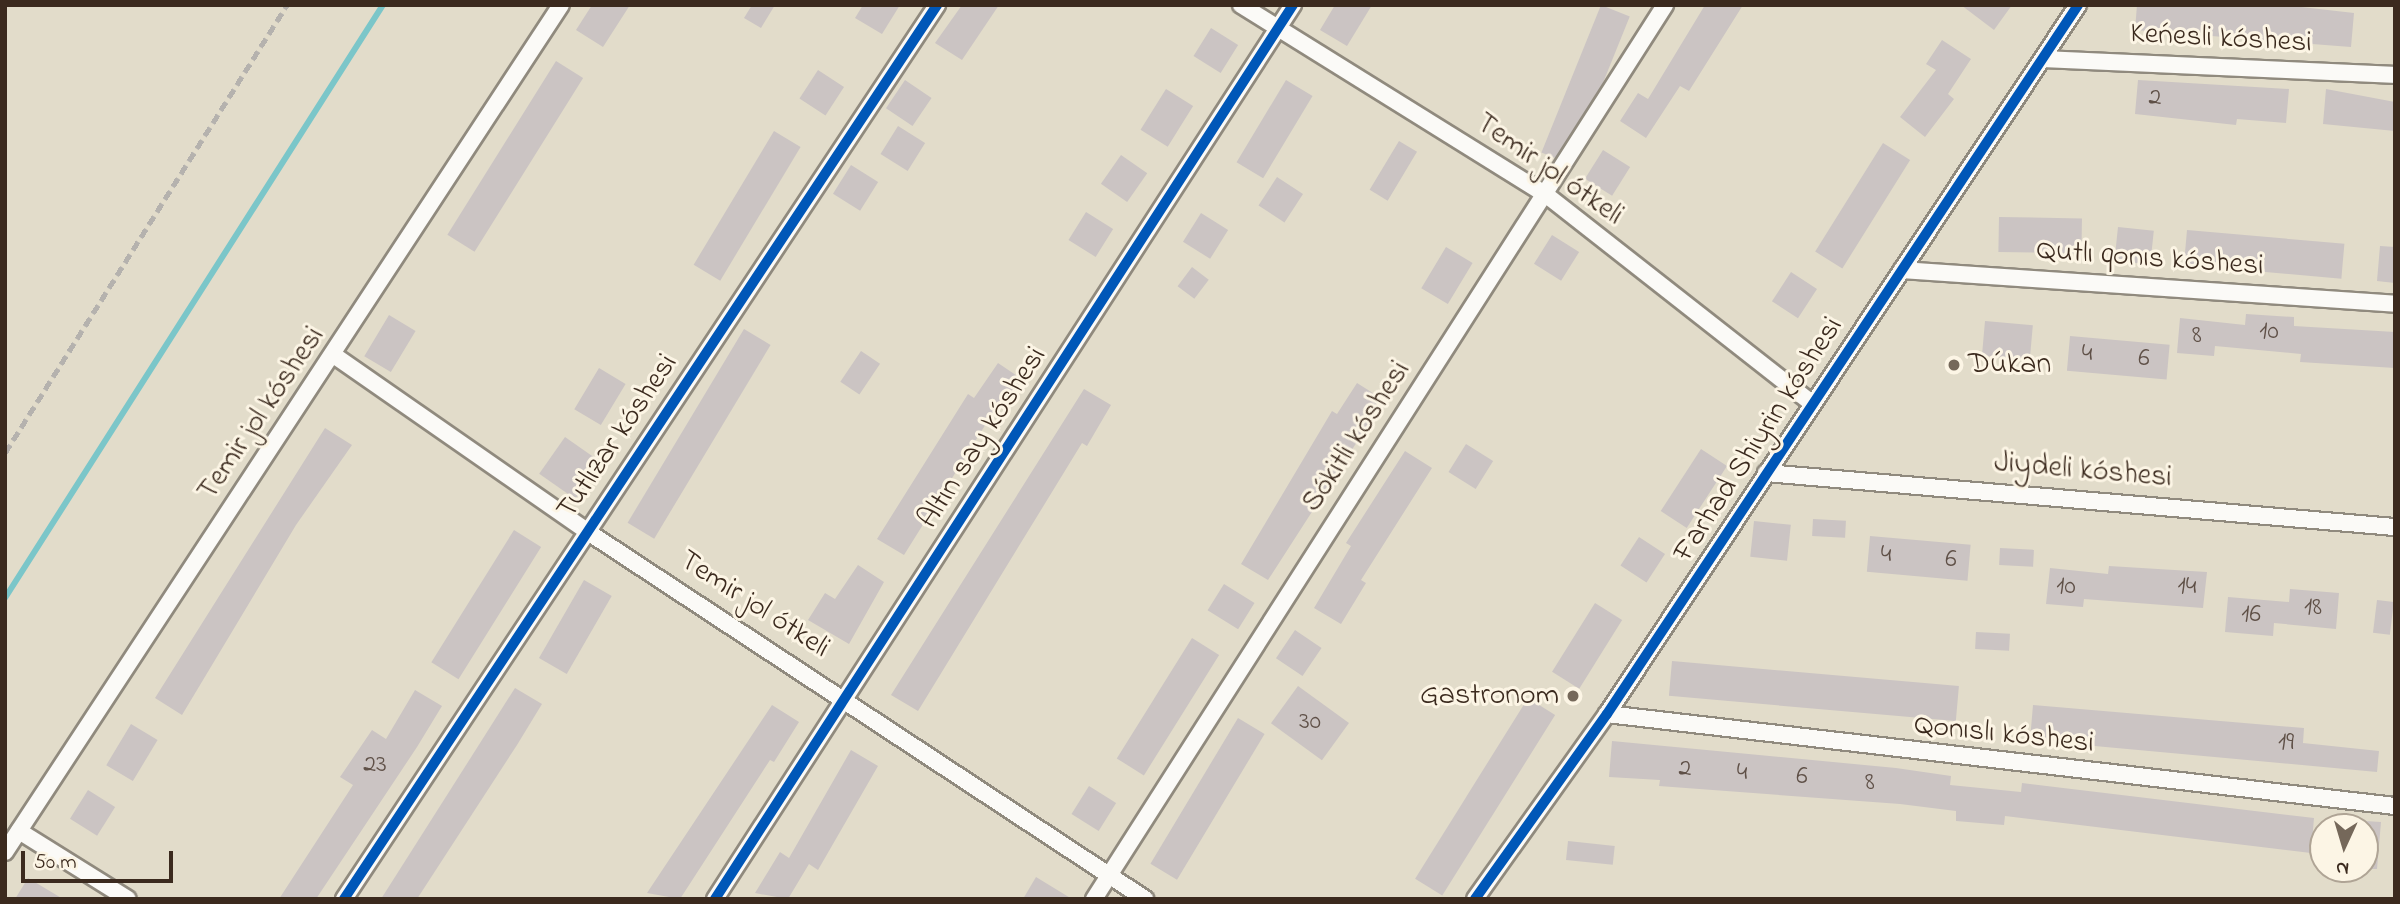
<!DOCTYPE html>
<html>
<head>
<meta charset="utf-8">
<style>
  body { margin:0 }
  #map { position:relative; width:2400px; height:904px; overflow:hidden; background:#e2dcca; font-family:"Indie Flower",sans-serif }
  div>[style] { position:absolute }
  .stream>* { height:6px; margin:-3px; padding:0 3px; transform-origin:3px; border-radius:3px; background:#7bc6c9 }
  .building>* { inset:0; background:#cbc4c3; transform-origin:0 0 }
  .roads { filter:drop-shadow(2px 0 #908a7e) drop-shadow(-2px 0 #908a7e) drop-shadow(0 2px #908a7e) drop-shadow(0 -2px #908a7e) }
  .street>* { height:16px; margin:-8px; padding:0 8px; transform-origin:8px; border-radius:8px; background:#fbfaf7 }
  .rail>* { height:5px; margin-top:-2.5px; transform-origin:0; background:repeating-linear-gradient(90deg,#b5b2ae 0 10px,transparent 0 15px) }
  .cycleway>* { height:10px; margin:-5px; padding:0 5px; transform-origin:5px; border-radius:5px; background:#0057b8 }
  .dots>* { width:19px; height:19px; translate:-50% -50%; box-sizing:border-box; border:4px solid #fcf5e5; border-radius:50% }
  span { translate:-50% -50%; white-space:nowrap; text-align:center; line-height:1.15; -webkit-text-stroke:6px #fcf5e5; paint-order:stroke }
  .number-label { font-size:26px; color:#5f5047 }
  .number-label span { -webkit-text-stroke-width:0 }
  .street-label { font-size:30px; color:#3b2a1e }
  .poi-label { font-size:30px; color:#3b2a1e }
  .left { translate:0 -50%; text-align:left }
  .right { translate:-100% -50%; text-align:right }
  .frame { position:absolute; inset:0; border:7px solid #3b2a1e; pointer-events:none }
  .north { position:absolute; left:2309px; top:813px; width:70px; height:70px; box-sizing:border-box; background:#fcf5e5; border:2px solid #afa495; border-radius:50%; rotate:184deg; font-size:19px; font-weight:700; line-height:28px; text-align:center; color:#3b2a1e }
  .north::after { content:''; display:block; margin:auto; width:24px; height:32px; background:#75685a; clip-path:polygon(50% 0,100% 100%,50% 72%,0 100%) }
  .scale { position:absolute; left:21px; top:851px; width:152px; height:32px; box-sizing:border-box; border:4px solid #3b2a1e; border-top:0; padding-left:9px; font-size:21px; line-height:24px; white-space:nowrap; color:#3b2a1e; -webkit-text-stroke:5px #fcf5e5; paint-order:stroke }
</style>
</head>
<body>
<div id="map">
  <div class="stream">
    <div style="left:5px;top:598px;width:703px;rotate:-57.49deg"></div>
  </div>
  <div class="building">
    <div style="clip-path:polygon(592px 5px,630px 5px,603px 47px,576px 30px)"></div>
    <div style="clip-path:polygon(752px 5px,775px 5px,761px 28px,744px 18px)"></div>
    <div style="clip-path:polygon(863px 5px,900px 5px,882px 34px,855px 18px)"></div>
    <div style="clip-path:polygon(962px 5px,999px 5px,962px 60px,935px 43px)"></div>
    <div style="clip-path:polygon(1335px 5px,1372px 5px,1347px 46px,1320px 30px)"></div>
    <div style="left:1601px;top:5px;width:31px;height:159px;rotate:22deg"></div>
    <div style="clip-path:polygon(1705px 5px,1743px 5px,1689px 91px,1680px 86px,1646px 138px,1620px 121px,1638px 93px,1648px 99px)"></div>
    <div style="clip-path:polygon(1961px 5px,2012px 5px,1994px 30px)"></div>
    <div style="clip-path:polygon(2137px 5px,2283px 5px,2354px 13px,2351px 47px,2135px 30px)"></div>
    <div style="left:1211px;top:28px;width:32px;height:33px;rotate:32deg"></div>
    <div style="clip-path:polygon(1942px 40px,1971px 59px,1948px 94px,1954px 99px,1925px 137px,1900px 117px,1936px 70px,1926px 64px)"></div>
    <div style="left:556px;top:61px;width:32px;height:205px;rotate:32deg"></div>
    <div style="left:818px;top:70px;width:31px;height:34px;rotate:33deg"></div>
    <div style="left:905px;top:80px;width:32px;height:34px;rotate:34deg"></div>
    <div style="left:1286px;top:80px;width:31px;height:96px;rotate:31deg"></div>
    <div style="clip-path:polygon(2138px 80px,2289px 89px,2286px 123px,2237px 119px,2236px 125px,2135px 114px)"></div>
    <div style="left:1166px;top:89px;width:32px;height:48px;rotate:32deg"></div>
    <div style="clip-path:polygon(2326px 89px,2395px 102px,2395px 131px,2323px 124px)"></div>
    <div style="left:898px;top:126px;width:32px;height:33px;rotate:32deg"></div>
    <div style="left:774px;top:131px;width:31px;height:156px;rotate:31deg"></div>
    <div style="left:1399px;top:141px;width:21px;height:57px;rotate:31deg"></div>
    <div style="left:1883px;top:143px;width:32px;height:128px;rotate:32deg"></div>
    <div style="left:1603px;top:150px;width:32px;height:34px;rotate:32deg"></div>
    <div style="left:1121px;top:155px;width:32px;height:35px;rotate:35deg"></div>
    <div style="left:851px;top:165px;width:32px;height:34px;rotate:32deg"></div>
    <div style="left:1277px;top:177px;width:31px;height:34px;rotate:33deg"></div>
    <div style="left:1086px;top:212px;width:32px;height:33px;rotate:32deg"></div>
    <div style="left:1201px;top:213px;width:32px;height:34px;rotate:32deg"></div>
    <div style="left:1999px;top:217px;width:83px;height:35px;rotate:1deg"></div>
    <div style="left:2118px;top:227px;width:36px;height:34px;rotate:6deg"></div>
    <div style="left:2187px;top:230px;width:158px;height:35px;rotate:5deg"></div>
    <div style="left:1552px;top:235px;width:32px;height:34px;rotate:32deg"></div>
    <div style="clip-path:polygon(2380px 246px,2395px 247px,2395px 283px,2377px 281px)"></div>
    <div style="left:1446px;top:247px;width:31px;height:48px;rotate:31deg"></div>
    <div style="left:1192px;top:267px;width:21px;height:24px;rotate:37deg"></div>
    <div style="left:1791px;top:272px;width:31px;height:35px;rotate:33deg"></div>
    <div style="clip-path:polygon(2246px 314px,2294px 317px,2294px 326px,2395px 332px,2395px 368px,2300px 362px,2301px 354px,2215px 346px,2214px 356px,2177px 353px,2180px 318px,2245px 325px)"></div>
    <div style="left:389px;top:315px;width:31px;height:48px;rotate:31deg"></div>
    <div style="left:1985px;top:321px;width:48px;height:35px;rotate:5deg"></div>
    <div style="left:744px;top:329px;width:31px;height:226px;rotate:31deg"></div>
    <div style="left:2070px;top:336px;width:100px;height:35px;rotate:5deg"></div>
    <div style="left:861px;top:351px;width:23px;height:37px;rotate:34deg"></div>
    <div style="clip-path:polygon(998px 363px,1023px 380px,1005px 407px,999px 403px,904px 555px,877px 539px,968px 394px,974px 398px)"></div>
    <div style="left:599px;top:368px;width:31px;height:48px;rotate:31deg"></div>
    <div style="clip-path:polygon(1357px 383px,1384px 400px,1268px 580px,1241px 564px,1332px 411px,1337px 414px)"></div>
    <div style="clip-path:polygon(1084px 389px,1111px 405px,1087px 446px,1082px 443px,918px 711px,891px 695px)"></div>
    <div style="clip-path:polygon(325px 428px,352px 445px,296px 525px,182px 715px,155px 698px)"></div>
    <div style="left:565px;top:437px;width:44px;height:45px;rotate:35deg"></div>
    <div style="left:1466px;top:444px;width:32px;height:33px;rotate:32deg"></div>
    <div style="left:1701px;top:449px;width:31px;height:74px;rotate:33deg"></div>
    <div style="clip-path:polygon(1405px 451px,1432px 468px,1361px 580px,1366px 583px,1341px 624px,1314px 608px,1351px 546px,1346px 543px)"></div>
    <div style="left:1813px;top:519px;width:33px;height:17px;rotate:3deg"></div>
    <div style="left:1754px;top:521px;width:37px;height:36px;rotate:6deg"></div>
    <div style="left:514px;top:530px;width:32px;height:156px;rotate:32deg"></div>
    <div style="left:1870px;top:536px;width:101px;height:36px;rotate:5deg"></div>
    <div style="left:1639px;top:537px;width:31px;height:34px;rotate:33deg"></div>
    <div style="left:2000px;top:548px;width:34px;height:17px;rotate:3deg"></div>
    <div style="clip-path:polygon(858px 565px,884px 582px,849px 644px,808px 620px,825px 593px,835px 599px)"></div>
    <div style="clip-path:polygon(2109px 566px,2207px 572px,2203px 608px,2084px 599px,2083px 607px,2046px 604px,2050px 568px,2108px 574px)"></div>
    <div style="left:584px;top:580px;width:32px;height:90px;rotate:30deg"></div>
    <div style="left:1224px;top:584px;width:36px;height:31px;rotate:32deg"></div>
    <div style="clip-path:polygon(2290px 589px,2339px 593px,2336px 629px,2274px 623px,2273px 636px,2225px 632px,2228px 597px,2289px 602px)"></div>
    <div style="left:2377px;top:600px;width:17px;height:33px;rotate:7deg"></div>
    <div style="left:1595px;top:603px;width:32px;height:81px;rotate:32deg"></div>
    <div style="left:1295px;top:630px;width:32px;height:34px;rotate:34deg"></div>
    <div style="left:1976px;top:632px;width:34px;height:17px;rotate:3deg"></div>
    <div style="left:1192px;top:638px;width:32px;height:142px;rotate:32deg"></div>
    <div style="left:1672px;top:661px;width:288px;height:35px;rotate:5deg"></div>
    <div style="left:1298px;top:686px;width:63px;height:46px;rotate:36deg"></div>
    <div style="clip-path:polygon(515px 688px,542px 704px,517px 745px,417px 899px,381px 899px)"></div>
    <div style="clip-path:polygon(415px 690px,442px 706px,417px 747px,316px 899px,279px 899px,353px 785px,340px 777px,372px 730px,386px 739px)"></div>
    <div style="left:1528px;top:698px;width:32px;height:213px;rotate:32deg"></div>
    <div style="clip-path:polygon(772px 705px,799px 722px,774px 762px,770px 760px,680px 899px,647px 893px)"></div>
    <div style="clip-path:polygon(2033px 705px,2304px 728px,2303px 743px,2379px 751px,2377px 772px,2030px 740px)"></div>
    <div style="left:1238px;top:718px;width:31px;height:170px;rotate:31deg"></div>
    <div style="left:131px;top:724px;width:31px;height:48px;rotate:31deg"></div>
    <div style="clip-path:polygon(1612px 741px,1896px 768px,1951px 776px,1950px 785px,2021px 792px,2022px 783px,2314px 818px,2311px 853px,2005px 816px,2004px 825px,1956px 821px,1956px 811px,1900px 804px,1659px 786px,1660px 780px,1609px 777px)"></div>
    <div style="clip-path:polygon(851px 750px,878px 766px,818px 870px,809px 864px,788px 899px,755px 893px,780px 852px,789px 858px)"></div>
    <div style="left:1089px;top:786px;width:32px;height:33px;rotate:32deg"></div>
    <div style="left:88px;top:790px;width:32px;height:34px;rotate:32deg"></div>
    <div style="clip-path:polygon(2365px 821px,2381px 822px,2377px 869px,2365px 869px)"></div>
    <div style="left:1568px;top:841px;width:47px;height:19px;rotate:6deg"></div>
    <div style="clip-path:polygon(1036px 877px,1072px 899px,1023px 899px)"></div>
    <div style="clip-path:polygon(28px 878px,63px 899px,15px 899px)"></div>
  </div>
  <div class="roads">
    <div class="street">
      <div style="left:1241px;top:5px;width:358px;rotate:31.9deg"></div>
      <div style="left:1545px;top:194px;width:337px;rotate:38.1deg"></div>
      <div style="left:2045px;top:59px;width:350px;rotate:2.6deg"></div>
      <div style="left:1902px;top:270px;width:494px;rotate:3.9deg"></div>
      <div style="left:335px;top:356px;width:305px;rotate:34.8deg"></div>
      <div style="left:585px;top:530px;width:671px;rotate:33.38deg"></div>
      <div style="left:1766px;top:473px;width:631px;rotate:4.91deg"></div>
      <div style="left:1607px;top:714px;width:793px;rotate:6.66deg"></div>
      <div style="left:19px;top:831px;width:128px;rotate:32deg"></div>
      <div style="left:5px;top:852px;width:1013px;rotate:-56.72deg"></div>
      <div style="left:344px;top:899px;width:1073px;rotate:-56.44deg"></div>
      <div style="left:715px;top:899px;width:1065px;rotate:-57.12deg"></div>
      <div style="left:1094px;top:899px;width:1061px;rotate:-57.43deg"></div>
      <div style="left:1475px;top:899px;width:227px;rotate:-54.5deg"></div>
      <div style="left:1607px;top:714px;width:851px;rotate:-56.4deg"></div>
    </div>
  </div>
  <div class="rail">
    <div style="left:5px;top:453px;width:529px;rotate:-57.81deg"></div>
  </div>
  <div class="cycleway">
    <div style="left:344px;top:899px;width:1073px;rotate:-56.44deg"></div>
    <div style="left:715px;top:899px;width:1065px;rotate:-57.12deg"></div>
    <div style="left:1475px;top:899px;width:227px;rotate:-54.5deg"></div>
    <div style="left:1607px;top:714px;width:851px;rotate:-56.4deg"></div>
  </div>
  <div class="dots">
    <div style="left:1954px;top:365px;background:#75685a"></div>
    <div style="left:1573px;top:696px;background:#75685a"></div>
  </div>
  <div class="number-label">
    <span style="left:2155px;top:99px">2</span>
    <span style="left:2269px;top:333px">10</span>
    <span style="left:2197px;top:337px">8</span>
    <span style="left:2087px;top:355px">4</span>
    <span style="left:2144px;top:360px">6</span>
    <span style="left:1886px;top:556px">4</span>
    <span style="left:1951px;top:561px">6</span>
    <span style="left:2066px;top:588px">10</span>
    <span style="left:2187px;top:588px">14</span>
    <span style="left:2313px;top:609px">18</span>
    <span style="left:2251px;top:616px">16</span>
    <span style="left:1310px;top:723px">30</span>
    <span style="left:2286px;top:744px">19</span>
    <span style="left:375px;top:766px">23</span>
    <span style="left:1685px;top:770px">2</span>
    <span style="left:1742px;top:774px">4</span>
    <span style="left:1802px;top:778px">6</span>
    <span style="left:1870px;top:784px">8</span>
  </div>
  <div class="street-label">
    <span style="left:2221px;top:39px;rotate:3deg">Keńesli kóshesi</span>
    <span style="left:1549px;top:170px;rotate:35deg">Temir jol ótkeli</span>
    <span style="left:2150px;top:259px;rotate:4deg">Qutlı qonıs kóshesi</span>
    <span style="left:262px;top:414px;rotate:-56deg">Temir jol kóshesi</span>
    <span style="left:618px;top:437px;rotate:-56deg">Tutlızar kóshesi</span>
    <span style="left:1357px;top:437px;rotate:-57deg">Sókitli kóshesi</span>
    <span style="left:983px;top:438px;rotate:-57deg">Altın say kóshesi</span>
    <span style="left:1759px;top:440px;rotate:-57deg">Farhad Shiyrin kóshesi</span>
    <span style="left:2083px;top:471px;rotate:5deg">Jiydeli kóshesi</span>
    <span style="left:754px;top:605px;rotate:33deg">Temir jol ótkeli</span>
    <span style="left:2004px;top:735px;rotate:6deg">Qonıslı kóshesi</span>
  </div>
  <div class="poi-label">
    <span class="left" style="left:1968px;top:365px">Dúkan</span>
    <span class="right" style="left:1559px;top:696px">Gastronom</span>
  </div>
  <div class="frame"></div>
  <div class="north">N</div>
  <div class="scale">50 m</div>
</div>
</body>
</html>
